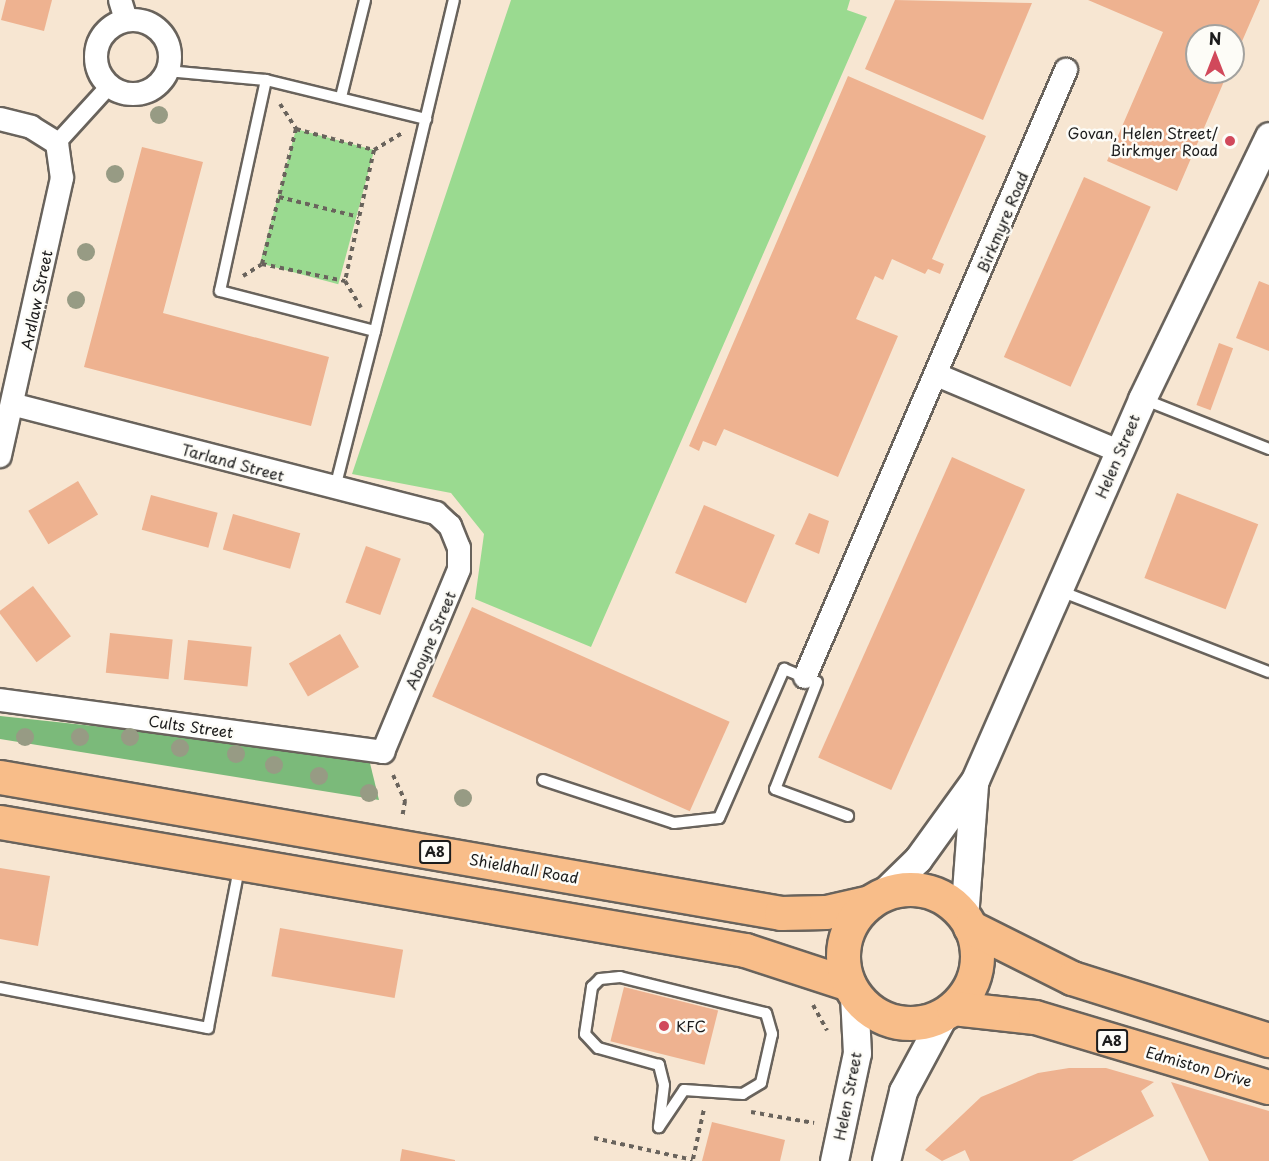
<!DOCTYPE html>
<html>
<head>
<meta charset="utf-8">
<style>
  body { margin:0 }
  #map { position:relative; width:1269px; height:1161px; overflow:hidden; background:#f7e6d2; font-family:"Playpen Sans",sans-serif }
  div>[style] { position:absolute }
  .green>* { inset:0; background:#9ada90; transform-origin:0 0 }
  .forest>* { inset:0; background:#7bba7a }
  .building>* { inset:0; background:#eeb290; transform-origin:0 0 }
  .path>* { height:4px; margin-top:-2px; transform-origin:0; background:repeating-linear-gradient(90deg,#69635c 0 4.5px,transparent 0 9px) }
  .roads { filter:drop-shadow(2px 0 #69635c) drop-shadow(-2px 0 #69635c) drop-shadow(0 2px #69635c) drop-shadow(0 -2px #69635c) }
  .service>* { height:10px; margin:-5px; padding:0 5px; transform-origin:5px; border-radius:5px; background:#fff }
  .pedestrian>* { height:16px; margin:-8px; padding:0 8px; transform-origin:8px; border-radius:8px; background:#fff }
  .minor>* { height:22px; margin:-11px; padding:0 11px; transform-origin:11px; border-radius:11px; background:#fff }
  .minor>.ring { margin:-11px; padding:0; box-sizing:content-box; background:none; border:22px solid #fff; border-radius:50% }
  .tertiary>* { height:27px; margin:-13.5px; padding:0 13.5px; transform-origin:13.5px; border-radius:13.5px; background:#fff }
  .primary>* { height:33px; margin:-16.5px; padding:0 16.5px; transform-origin:16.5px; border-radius:16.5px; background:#f8bd89 }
  .primary>.ring { margin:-16.5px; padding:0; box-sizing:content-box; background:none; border:33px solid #f8bd89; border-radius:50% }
  .trees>* { width:18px; height:18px; margin:-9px; border-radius:50%; background:#979b84 }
  .dots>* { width:16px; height:16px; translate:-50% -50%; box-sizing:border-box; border:3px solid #fdfcf7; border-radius:50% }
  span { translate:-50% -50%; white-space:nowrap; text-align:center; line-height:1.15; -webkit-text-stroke:5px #fdfcf7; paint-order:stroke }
  .shield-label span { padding:2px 4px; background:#fdfcf7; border:2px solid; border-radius:4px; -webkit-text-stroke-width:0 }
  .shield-label { font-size:14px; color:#1c1c1c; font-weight:700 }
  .poi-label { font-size:15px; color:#1c1c1c }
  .right { translate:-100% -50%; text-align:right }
  .left { translate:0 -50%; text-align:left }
  .street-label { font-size:15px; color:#1c1c1c }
  .north { position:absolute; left:1185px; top:24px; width:60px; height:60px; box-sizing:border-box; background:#fdfcf7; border:2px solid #a3a29f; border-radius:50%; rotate:0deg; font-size:16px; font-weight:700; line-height:24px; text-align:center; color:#1c1c1c }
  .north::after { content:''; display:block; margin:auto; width:21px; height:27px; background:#d1495b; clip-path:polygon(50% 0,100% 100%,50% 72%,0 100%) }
</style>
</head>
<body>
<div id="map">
  <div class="green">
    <div style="clip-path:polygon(511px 0,850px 0,847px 10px,867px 17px,591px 647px,475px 599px,484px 534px,451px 493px,352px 474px)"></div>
    <div style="left:296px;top:129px;width:81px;height:139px;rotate:15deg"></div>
  </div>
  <div class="forest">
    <div style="clip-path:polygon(0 716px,368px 755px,379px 800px,0 739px)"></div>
  </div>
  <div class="building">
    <div style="clip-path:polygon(6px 0,52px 0,44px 31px,1px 20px)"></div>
    <div style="clip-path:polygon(895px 0,1032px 3px,983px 120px,865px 69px)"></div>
    <div style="clip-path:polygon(1088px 0,1260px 0,1233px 62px,1233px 36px,1197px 36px,1197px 72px,1228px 72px,1177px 191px,1107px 161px,1163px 32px)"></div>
    <div style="clip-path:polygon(848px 76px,986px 136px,932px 259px,944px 264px,940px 274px,928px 269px,925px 274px,892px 259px,883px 280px,875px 276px,856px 319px,898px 336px,838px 477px,724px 429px,716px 446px,703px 441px,699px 451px,689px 446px)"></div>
    <div style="clip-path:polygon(142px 147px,203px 162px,163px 313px,329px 357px,311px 426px,84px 367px)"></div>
    <div style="left:1084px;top:177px;width:73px;height:197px;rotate:24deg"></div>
    <div style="clip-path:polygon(1259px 281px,1269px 285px,1269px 351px,1236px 338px)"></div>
    <div style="left:1219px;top:343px;width:15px;height:66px;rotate:20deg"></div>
    <div style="left:952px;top:457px;width:80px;height:329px;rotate:24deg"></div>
    <div style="left:78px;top:481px;width:39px;height:58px;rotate:59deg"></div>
    <div style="left:1177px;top:493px;width:87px;height:91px;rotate:21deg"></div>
    <div style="left:151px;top:495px;width:69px;height:36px;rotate:15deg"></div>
    <div style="left:704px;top:505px;width:77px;height:74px;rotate:23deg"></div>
    <div style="clip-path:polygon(809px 513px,829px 521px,819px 554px,795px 544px)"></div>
    <div style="left:233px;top:514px;width:70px;height:37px;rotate:16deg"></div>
    <div style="left:366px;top:546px;width:37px;height:60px;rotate:20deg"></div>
    <div style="left:33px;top:586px;width:63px;height:43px;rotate:53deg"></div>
    <div style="left:472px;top:607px;width:282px;height:98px;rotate:24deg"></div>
    <div style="left:110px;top:633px;width:63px;height:40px;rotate:6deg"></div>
    <div style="left:340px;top:634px;width:38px;height:59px;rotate:60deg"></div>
    <div style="left:188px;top:640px;width:64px;height:40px;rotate:6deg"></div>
    <div style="clip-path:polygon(0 868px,50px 876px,38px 946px,0 939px)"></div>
    <div style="left:280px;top:928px;width:125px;height:49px;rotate:10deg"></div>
    <div style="left:624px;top:987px;width:97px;height:56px;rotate:14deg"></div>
    <div style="clip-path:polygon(1069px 1068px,1106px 1068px,1154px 1082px,1141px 1091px,1154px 1116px,1072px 1161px,970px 1161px,965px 1150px,942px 1161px,925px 1150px,981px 1097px,1038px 1073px)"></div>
    <div style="clip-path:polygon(1171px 1082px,1269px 1111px,1269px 1161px,1209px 1161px)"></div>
    <div style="clip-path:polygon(712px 1122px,785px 1140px,780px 1161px,702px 1161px)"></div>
    <div style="clip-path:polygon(402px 1149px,455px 1160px,455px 1161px,400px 1161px)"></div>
  </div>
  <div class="path">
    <div style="left:280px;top:104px;width:30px;rotate:57deg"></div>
    <div style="left:296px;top:129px;width:81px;rotate:15.1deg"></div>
    <div style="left:374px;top:150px;width:134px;rotate:102.5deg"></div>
    <div style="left:345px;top:281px;width:31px;rotate:59deg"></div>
    <div style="left:374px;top:150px;width:33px;rotate:-31deg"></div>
    <div style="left:279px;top:197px;width:82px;rotate:14deg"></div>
    <div style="left:262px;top:264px;width:85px;rotate:11.6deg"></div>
    <div style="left:243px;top:276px;width:22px;rotate:-32deg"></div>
    <div style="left:262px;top:264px;width:139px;rotate:-75.9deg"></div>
    <div style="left:393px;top:775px;width:29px;rotate:65deg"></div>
    <div style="left:405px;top:801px;width:17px;rotate:100deg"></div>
    <div style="left:813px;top:1005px;width:29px;rotate:61deg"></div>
    <div style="left:751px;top:1112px;width:64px;rotate:9.9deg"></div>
    <div style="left:594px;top:1138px;width:101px;rotate:12.5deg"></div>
    <div style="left:693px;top:1159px;width:51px;rotate:-77.6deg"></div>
  </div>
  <div class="roads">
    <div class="service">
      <div style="left:167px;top:71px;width:99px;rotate:5.2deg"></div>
      <div style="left:266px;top:80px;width:165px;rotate:13.7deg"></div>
      <div style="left:266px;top:80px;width:216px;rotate:102.3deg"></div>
      <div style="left:220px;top:291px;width:160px;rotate:14.5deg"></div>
      <div style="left:375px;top:331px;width:340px;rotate:-76.6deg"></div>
      <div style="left:341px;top:97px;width:100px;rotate:-76.1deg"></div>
      <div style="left:1143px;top:399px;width:136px;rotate:21.6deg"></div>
      <div style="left:335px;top:488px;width:162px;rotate:-75.7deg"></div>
      <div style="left:1060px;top:591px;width:224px;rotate:21.2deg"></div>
      <div style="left:543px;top:780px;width:138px;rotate:18.2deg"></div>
      <div style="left:674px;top:823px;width:45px;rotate:-6.3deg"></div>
      <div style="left:719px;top:818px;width:163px;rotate:-66.4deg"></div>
      <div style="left:784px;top:669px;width:35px;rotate:22deg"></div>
      <div style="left:817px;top:682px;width:115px;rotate:111.4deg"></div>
      <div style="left:775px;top:789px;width:78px;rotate:20.3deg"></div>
      <div style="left:620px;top:977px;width:150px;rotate:13.9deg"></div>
      <div style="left:766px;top:1013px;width:22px;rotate:74deg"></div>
      <div style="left:772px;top:1034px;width:50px;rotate:102.7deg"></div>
      <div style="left:761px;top:1083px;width:21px;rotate:149deg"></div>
      <div style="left:743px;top:1094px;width:59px;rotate:-176.1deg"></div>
      <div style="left:684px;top:1090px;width:45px;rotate:124deg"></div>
      <div style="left:659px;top:1127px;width:42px;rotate:-83.2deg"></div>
      <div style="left:664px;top:1085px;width:21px;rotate:-104deg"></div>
      <div style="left:659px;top:1065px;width:63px;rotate:-164.4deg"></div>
      <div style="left:598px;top:1048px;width:19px;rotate:-133deg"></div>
      <div style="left:585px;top:1034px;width:48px;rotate:-81.5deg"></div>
      <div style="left:592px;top:987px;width:11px;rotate:-45deg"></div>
      <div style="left:600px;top:979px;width:20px;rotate:-6deg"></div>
      <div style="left:0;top:988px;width:212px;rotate:10.9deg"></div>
      <div style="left:208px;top:1028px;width:163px;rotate:-79deg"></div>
    </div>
    <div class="pedestrian">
      <div style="left:57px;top:143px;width:79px;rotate:-47.6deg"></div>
    </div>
    <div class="minor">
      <div style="left:120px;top:0;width:21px;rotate:73deg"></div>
      <div class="ring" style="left:96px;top:20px;width:52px;height:52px"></div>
      <div style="left:0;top:119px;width:32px;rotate:14deg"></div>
      <div style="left:31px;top:127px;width:31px;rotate:32deg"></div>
      <div style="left:57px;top:143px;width:35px;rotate:82deg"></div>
      <div style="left:62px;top:178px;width:285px;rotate:102.6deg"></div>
      <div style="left:937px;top:375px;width:197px;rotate:22.7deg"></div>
      <div style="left:805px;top:677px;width:661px;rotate:-66.73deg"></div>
      <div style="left:0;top:700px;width:387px;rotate:7.7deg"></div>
      <div style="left:383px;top:752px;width:198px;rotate:-67.4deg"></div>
      <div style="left:459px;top:569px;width:21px;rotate:-90deg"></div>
      <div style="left:459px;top:548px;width:24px;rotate:-112deg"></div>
      <div style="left:450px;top:526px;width:19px;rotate:-137deg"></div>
      <div style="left:436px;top:513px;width:437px;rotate:-165.6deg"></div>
    </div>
    <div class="tertiary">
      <div style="left:880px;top:896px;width:53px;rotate:-44.2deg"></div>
      <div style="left:918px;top:859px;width:97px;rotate:-54.2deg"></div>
      <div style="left:975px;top:780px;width:416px;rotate:-66.3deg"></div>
      <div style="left:1142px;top:399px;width:292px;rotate:-64.2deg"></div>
      <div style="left:964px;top:918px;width:134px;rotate:-85.7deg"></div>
      <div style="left:834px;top:1161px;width:110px;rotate:-78deg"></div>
      <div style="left:857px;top:1053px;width:58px;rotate:-93deg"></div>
      <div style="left:886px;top:1161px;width:72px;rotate:-76.3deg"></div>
      <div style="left:903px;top:1091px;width:86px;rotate:-61.7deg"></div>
    </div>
    <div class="primary">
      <div style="left:0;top:777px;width:793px;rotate:9.88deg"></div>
      <div style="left:781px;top:913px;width:45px;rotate:-1.3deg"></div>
      <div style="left:826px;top:912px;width:45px;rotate:-12.8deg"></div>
      <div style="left:0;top:822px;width:756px;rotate:9.75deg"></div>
      <div style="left:745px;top:950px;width:109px;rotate:18.1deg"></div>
      <div class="ring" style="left:843px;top:889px;width:101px;height:101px"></div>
      <div style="left:970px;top:927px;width:114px;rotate:26.6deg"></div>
      <div style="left:1072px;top:978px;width:207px;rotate:17.5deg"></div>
      <div style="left:953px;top:1008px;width:82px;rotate:6.3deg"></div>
      <div style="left:1035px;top:1017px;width:244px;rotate:16.7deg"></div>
    </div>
  </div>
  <div class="trees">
    <div style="left:159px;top:115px"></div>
    <div style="left:115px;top:174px"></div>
    <div style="left:86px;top:252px"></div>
    <div style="left:76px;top:300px"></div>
    <div style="left:25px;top:737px"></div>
    <div style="left:80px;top:737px"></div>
    <div style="left:130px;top:737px"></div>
    <div style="left:180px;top:748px"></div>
    <div style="left:236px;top:754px"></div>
    <div style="left:274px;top:765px"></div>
    <div style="left:319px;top:776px"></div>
    <div style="left:369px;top:793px"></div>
    <div style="left:463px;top:798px"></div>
  </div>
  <div class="dots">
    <div style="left:1230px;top:141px;background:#d1495b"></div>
    <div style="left:664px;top:1026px;background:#d1495b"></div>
  </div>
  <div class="shield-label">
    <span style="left:435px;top:852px">A8</span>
    <span style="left:1112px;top:1041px">A8</span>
  </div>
  <div class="poi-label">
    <span class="right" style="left:1218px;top:141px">Govan, Helen Street/<br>Birkmyer Road</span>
    <span class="left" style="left:676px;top:1026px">KFC</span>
  </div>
  <div class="street-label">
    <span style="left:1002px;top:222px;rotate:-67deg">Birkmyre Road</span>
    <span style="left:36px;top:300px;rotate:-78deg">Ardlaw Street</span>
    <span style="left:1117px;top:456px;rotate:-67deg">Helen Street</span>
    <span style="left:233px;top:462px;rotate:15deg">Tarland Street</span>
    <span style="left:430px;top:640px;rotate:-67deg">Aboyne Street</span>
    <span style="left:191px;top:726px;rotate:8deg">Cults Street</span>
    <span style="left:524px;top:868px;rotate:10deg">Shieldhall Road</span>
    <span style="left:1199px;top:1066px;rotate:16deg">Edmiston Drive</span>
    <span style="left:847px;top:1096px;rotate:-79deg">Helen Street</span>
  </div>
  <div class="north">N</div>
</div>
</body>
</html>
